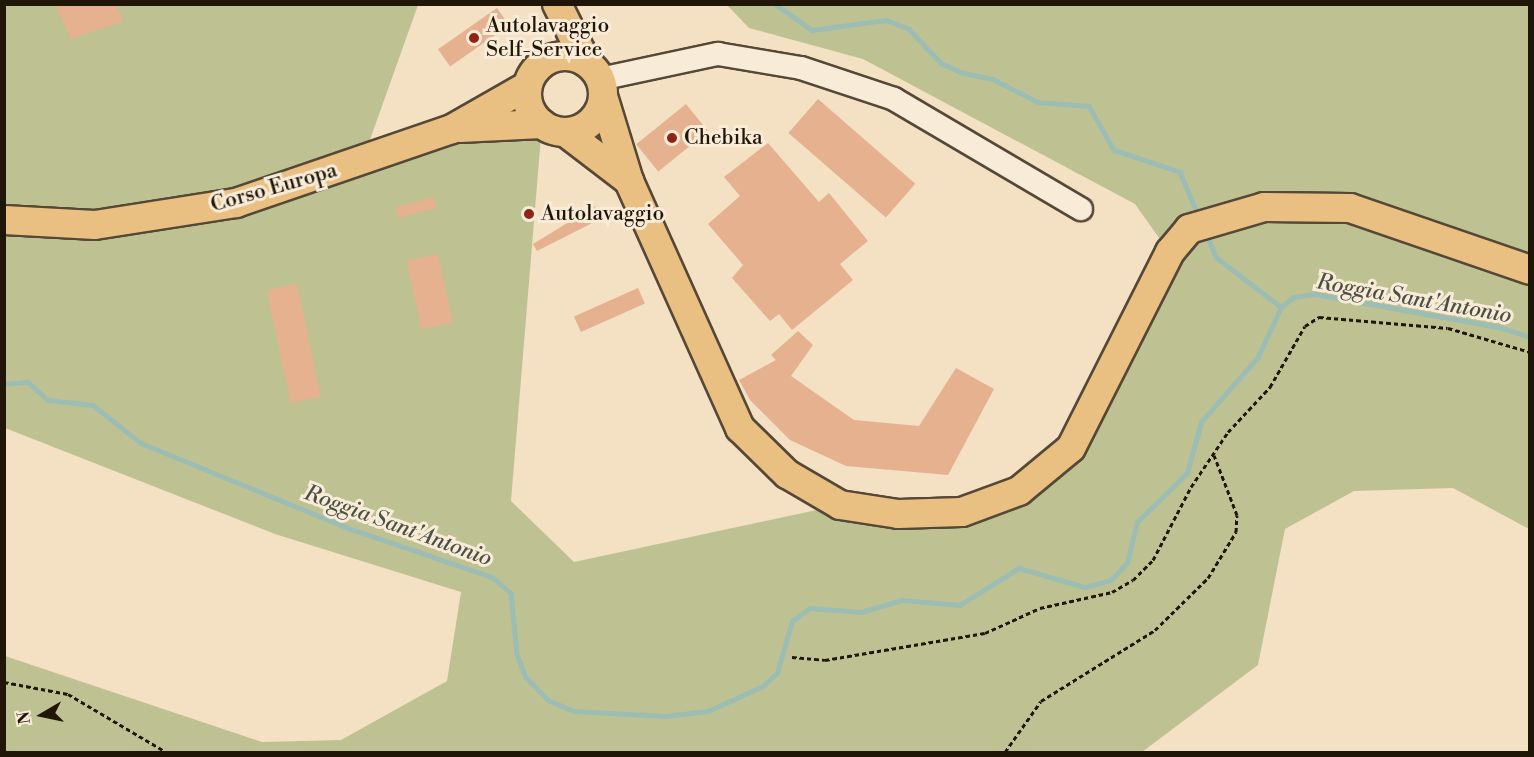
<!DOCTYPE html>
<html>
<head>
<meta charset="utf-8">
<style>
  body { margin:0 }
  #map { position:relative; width:1534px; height:757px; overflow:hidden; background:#f4e0c3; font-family:"Libre Bodoni",serif }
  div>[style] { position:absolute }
  .green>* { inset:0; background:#bec292 }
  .stream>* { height:4.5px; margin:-2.25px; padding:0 2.25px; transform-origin:2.25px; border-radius:2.25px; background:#9cbdb4 }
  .building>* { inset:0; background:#e5b18f; transform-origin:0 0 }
  .path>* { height:3px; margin-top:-1.5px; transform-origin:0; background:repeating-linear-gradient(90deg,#201608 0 4.5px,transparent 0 7.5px) }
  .roads { filter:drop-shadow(2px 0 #554837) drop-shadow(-2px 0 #554837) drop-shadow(0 2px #554837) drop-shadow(0 -2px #554837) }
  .minor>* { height:22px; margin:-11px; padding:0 11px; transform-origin:11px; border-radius:11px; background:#f8ebd8 }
  .major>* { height:28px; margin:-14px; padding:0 14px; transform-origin:14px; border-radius:14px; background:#eac082 }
  .major>.ring { margin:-14px; padding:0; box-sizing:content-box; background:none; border:28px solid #eac082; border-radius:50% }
  .dots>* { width:16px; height:16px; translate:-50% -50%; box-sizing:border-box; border:3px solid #f8ebd8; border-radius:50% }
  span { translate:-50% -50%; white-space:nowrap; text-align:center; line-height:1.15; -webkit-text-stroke:6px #f8ebd8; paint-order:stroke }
  .poi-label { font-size:21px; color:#201608 }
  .left { translate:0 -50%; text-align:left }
  .street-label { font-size:21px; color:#201608 }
  .water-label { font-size:22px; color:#4b5044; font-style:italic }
  .frame { position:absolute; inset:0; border:6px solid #201608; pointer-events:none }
  .north { position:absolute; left:12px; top:685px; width:60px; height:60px; -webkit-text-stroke:4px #f8ebd8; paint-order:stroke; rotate:261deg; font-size:16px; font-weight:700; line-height:24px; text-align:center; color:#201608 }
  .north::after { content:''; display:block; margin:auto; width:21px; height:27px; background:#201608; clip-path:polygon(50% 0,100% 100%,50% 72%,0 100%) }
</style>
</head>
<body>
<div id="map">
  <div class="green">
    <div style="clip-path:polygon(4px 5px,418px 5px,362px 162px,542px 124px,511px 501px,574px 562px,840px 505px,962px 512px,1071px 448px,1169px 252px,1135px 204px,863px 59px,749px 28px,727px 5px,1529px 5px,1529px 529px,1453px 488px,1354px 491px,1285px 529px,1258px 665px,1142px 752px,5px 752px,5px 656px,262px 742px,341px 740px,447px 681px,461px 592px,275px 534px,5px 428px)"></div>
  </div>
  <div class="stream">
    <div style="left:775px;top:4px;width:45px;rotate:35.1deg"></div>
    <div style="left:812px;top:30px;width:75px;rotate:-7.7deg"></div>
    <div style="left:886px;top:20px;width:25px;rotate:21deg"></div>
    <div style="left:909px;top:29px;width:47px;rotate:46.7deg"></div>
    <div style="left:941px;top:63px;width:21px;rotate:25deg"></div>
    <div style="left:960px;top:72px;width:34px;rotate:12deg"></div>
    <div style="left:993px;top:79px;width:51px;rotate:27.1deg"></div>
    <div style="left:1038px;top:102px;width:51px;rotate:4.5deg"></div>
    <div style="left:1089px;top:106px;width:51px;rotate:60.4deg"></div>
    <div style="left:1114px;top:150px;width:70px;rotate:18.4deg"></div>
    <div style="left:1180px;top:172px;width:49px;rotate:67.1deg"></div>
    <div style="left:1206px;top:233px;width:26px;rotate:67deg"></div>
    <div style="left:1216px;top:257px;width:82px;rotate:37.6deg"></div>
    <div style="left:4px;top:384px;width:24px;rotate:-5deg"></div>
    <div style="left:28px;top:382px;width:27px;rotate:42deg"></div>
    <div style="left:48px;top:400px;width:45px;rotate:6.3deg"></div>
    <div style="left:93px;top:405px;width:61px;rotate:38.4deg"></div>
    <div style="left:141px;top:443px;width:224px;rotate:22.3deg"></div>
    <div style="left:348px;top:528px;width:152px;rotate:18.8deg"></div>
    <div style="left:492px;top:577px;width:25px;rotate:40deg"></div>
    <div style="left:511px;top:593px;width:61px;rotate:84.4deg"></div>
    <div style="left:517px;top:654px;width:25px;rotate:69deg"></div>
    <div style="left:526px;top:677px;width:32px;rotate:46deg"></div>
    <div style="left:548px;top:700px;width:28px;rotate:23deg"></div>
    <div style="left:574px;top:711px;width:92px;rotate:3.1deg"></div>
    <div style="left:666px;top:716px;width:42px;rotate:-6.8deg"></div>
    <div style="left:708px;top:711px;width:60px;rotate:-24.4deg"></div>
    <div style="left:763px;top:686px;width:19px;rotate:-43deg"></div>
    <div style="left:777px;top:673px;width:54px;rotate:-73.9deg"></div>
    <div style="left:792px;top:621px;width:22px;rotate:-36deg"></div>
    <div style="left:810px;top:608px;width:51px;rotate:4.5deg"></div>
    <div style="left:861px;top:612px;width:43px;rotate:-16.3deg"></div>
    <div style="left:902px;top:600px;width:58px;rotate:4.9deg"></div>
    <div style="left:960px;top:605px;width:70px;rotate:-32.1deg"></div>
    <div style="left:1019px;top:568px;width:69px;rotate:16.1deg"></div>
    <div style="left:1085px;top:587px;width:27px;rotate:-15deg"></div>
    <div style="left:1111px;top:580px;width:23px;rotate:-47deg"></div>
    <div style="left:1127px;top:563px;width:42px;rotate:-76.3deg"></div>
    <div style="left:1137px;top:522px;width:70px;rotate:-44.4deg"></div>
    <div style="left:1187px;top:473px;width:53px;rotate:-74.6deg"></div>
    <div style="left:1201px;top:422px;width:86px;rotate:-48.8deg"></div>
    <div style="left:1258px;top:357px;width:55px;rotate:-65.3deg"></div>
    <div style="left:1281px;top:307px;width:16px;rotate:-38deg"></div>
    <div style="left:1294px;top:297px;width:21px;rotate:-8deg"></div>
    <div style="left:1315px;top:294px;width:187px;rotate:10.2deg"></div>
    <div style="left:1499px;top:327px;width:33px;rotate:18deg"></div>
  </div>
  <div class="building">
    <div style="clip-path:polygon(55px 4px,115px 4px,123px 21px,71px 39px)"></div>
    <div style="left:497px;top:8px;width:21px;height:72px;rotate:55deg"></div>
    <div style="left:818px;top:99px;width:129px;height:45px;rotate:41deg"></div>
    <div style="left:686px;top:104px;width:35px;height:64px;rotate:51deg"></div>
    <div style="clip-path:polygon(768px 143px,819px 202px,829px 193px,868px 241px,840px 264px,853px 280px,792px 330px,779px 314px,770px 321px,732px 278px,743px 265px,708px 224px,740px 196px,724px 177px)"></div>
    <div style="left:434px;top:197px;width:11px;height:40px;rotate:75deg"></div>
    <div style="clip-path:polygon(595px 206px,602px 218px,537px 251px,533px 244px)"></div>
    <div style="left:438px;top:254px;width:70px;height:32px;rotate:78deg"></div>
    <div style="left:297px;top:284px;width:115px;height:31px;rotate:78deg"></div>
    <div style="left:638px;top:288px;width:17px;height:70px;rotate:66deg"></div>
    <div style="clip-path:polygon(798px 331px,813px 345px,791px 376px,854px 420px,919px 426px,956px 368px,994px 389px,948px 475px,846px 466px,790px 440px,750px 400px,739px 380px,776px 360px,771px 355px)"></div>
  </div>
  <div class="path">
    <div style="left:792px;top:657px;width:33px;rotate:5deg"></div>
    <div style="left:825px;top:660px;width:162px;rotate:-9.6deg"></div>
    <div style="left:985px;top:633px;width:60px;rotate:-24.4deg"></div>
    <div style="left:1040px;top:608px;width:74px;rotate:-12.5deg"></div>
    <div style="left:1112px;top:592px;width:24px;rotate:-30deg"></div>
    <div style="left:1133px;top:580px;width:28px;rotate:-45deg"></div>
    <div style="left:1153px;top:560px;width:82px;rotate:-62.5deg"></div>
    <div style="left:1191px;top:487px;width:66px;rotate:-56.1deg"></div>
    <div style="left:1228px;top:432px;width:62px;rotate:-47deg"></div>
    <div style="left:1270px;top:387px;width:70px;rotate:-60.2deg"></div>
    <div style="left:1305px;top:326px;width:17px;rotate:-33deg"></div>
    <div style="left:1319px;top:317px;width:129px;rotate:4.9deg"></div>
    <div style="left:1448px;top:328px;width:85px;rotate:16.3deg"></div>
    <div style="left:4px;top:682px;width:65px;rotate:10.6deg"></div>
    <div style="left:68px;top:694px;width:114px;rotate:30.6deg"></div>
    <div style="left:1005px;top:752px;width:62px;rotate:-54.8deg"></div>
    <div style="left:1041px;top:701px;width:134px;rotate:-31.9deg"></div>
    <div style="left:1155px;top:630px;width:74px;rotate:-44.5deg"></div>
    <div style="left:1208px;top:578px;width:54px;rotate:-58.7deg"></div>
    <div style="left:1236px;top:532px;width:17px;rotate:-87deg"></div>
    <div style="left:1237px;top:515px;width:64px;rotate:-111deg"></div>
  </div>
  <div class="roads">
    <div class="minor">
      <div style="left:600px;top:79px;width:121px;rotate:-12deg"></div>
      <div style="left:718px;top:54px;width:84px;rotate:9.6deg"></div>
      <div style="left:801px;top:68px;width:98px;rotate:18.4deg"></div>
      <div style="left:894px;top:99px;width:217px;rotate:30.5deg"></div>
    </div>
    <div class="major">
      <div style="left:557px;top:4px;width:65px;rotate:63.4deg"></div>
      <div class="ring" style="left:527px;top:56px;width:48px;height:48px"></div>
      <div style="left:603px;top:96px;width:89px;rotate:73deg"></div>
      <div style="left:629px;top:181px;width:271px;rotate:65.8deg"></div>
      <div style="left:740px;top:428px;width:66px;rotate:44.4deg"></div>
      <div style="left:787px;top:474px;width:61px;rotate:30.3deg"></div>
      <div style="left:840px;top:505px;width:59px;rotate:8.8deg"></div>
      <div style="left:898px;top:514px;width:64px;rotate:-1.8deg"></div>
      <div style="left:962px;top:512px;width:61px;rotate:-20.2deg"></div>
      <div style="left:1019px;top:491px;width:67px;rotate:-39.6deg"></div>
      <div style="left:1071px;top:448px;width:220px;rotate:-63.2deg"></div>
      <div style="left:1170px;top:252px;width:30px;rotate:-50deg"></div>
      <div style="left:1189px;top:229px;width:78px;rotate:-16.3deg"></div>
      <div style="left:1264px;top:207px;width:86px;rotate:0.7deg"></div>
      <div style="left:1350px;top:208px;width:190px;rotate:19deg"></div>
      <div style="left:460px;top:128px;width:82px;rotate:-2.8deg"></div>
      <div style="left:565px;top:132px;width:81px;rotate:37.4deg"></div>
      <div style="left:4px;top:220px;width:91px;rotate:3.1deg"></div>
      <div style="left:95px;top:225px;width:143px;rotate:-8.9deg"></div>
      <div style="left:236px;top:203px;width:228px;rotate:-18.9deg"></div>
      <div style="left:452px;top:129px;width:86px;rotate:-29.8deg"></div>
    </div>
  </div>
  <div class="dots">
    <div style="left:474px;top:38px;background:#8f2418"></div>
    <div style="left:672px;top:138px;background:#8f2418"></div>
    <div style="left:529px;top:214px;background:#8f2418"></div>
  </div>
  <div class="poi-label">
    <span class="left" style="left:486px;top:38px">Autolavaggio<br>Self-Service</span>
    <span class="left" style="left:684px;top:138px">Chebika</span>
    <span class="left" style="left:541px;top:214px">Autolavaggio</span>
  </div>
  <div class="street-label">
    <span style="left:274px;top:188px;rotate:-16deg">Corso Europa</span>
  </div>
  <div class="water-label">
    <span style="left:1414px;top:299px;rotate:10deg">Roggia Sant'Antonio</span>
    <span style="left:398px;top:526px;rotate:20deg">Roggia Sant'Antonio</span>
  </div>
  <div class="frame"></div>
  <div class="north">N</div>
</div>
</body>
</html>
